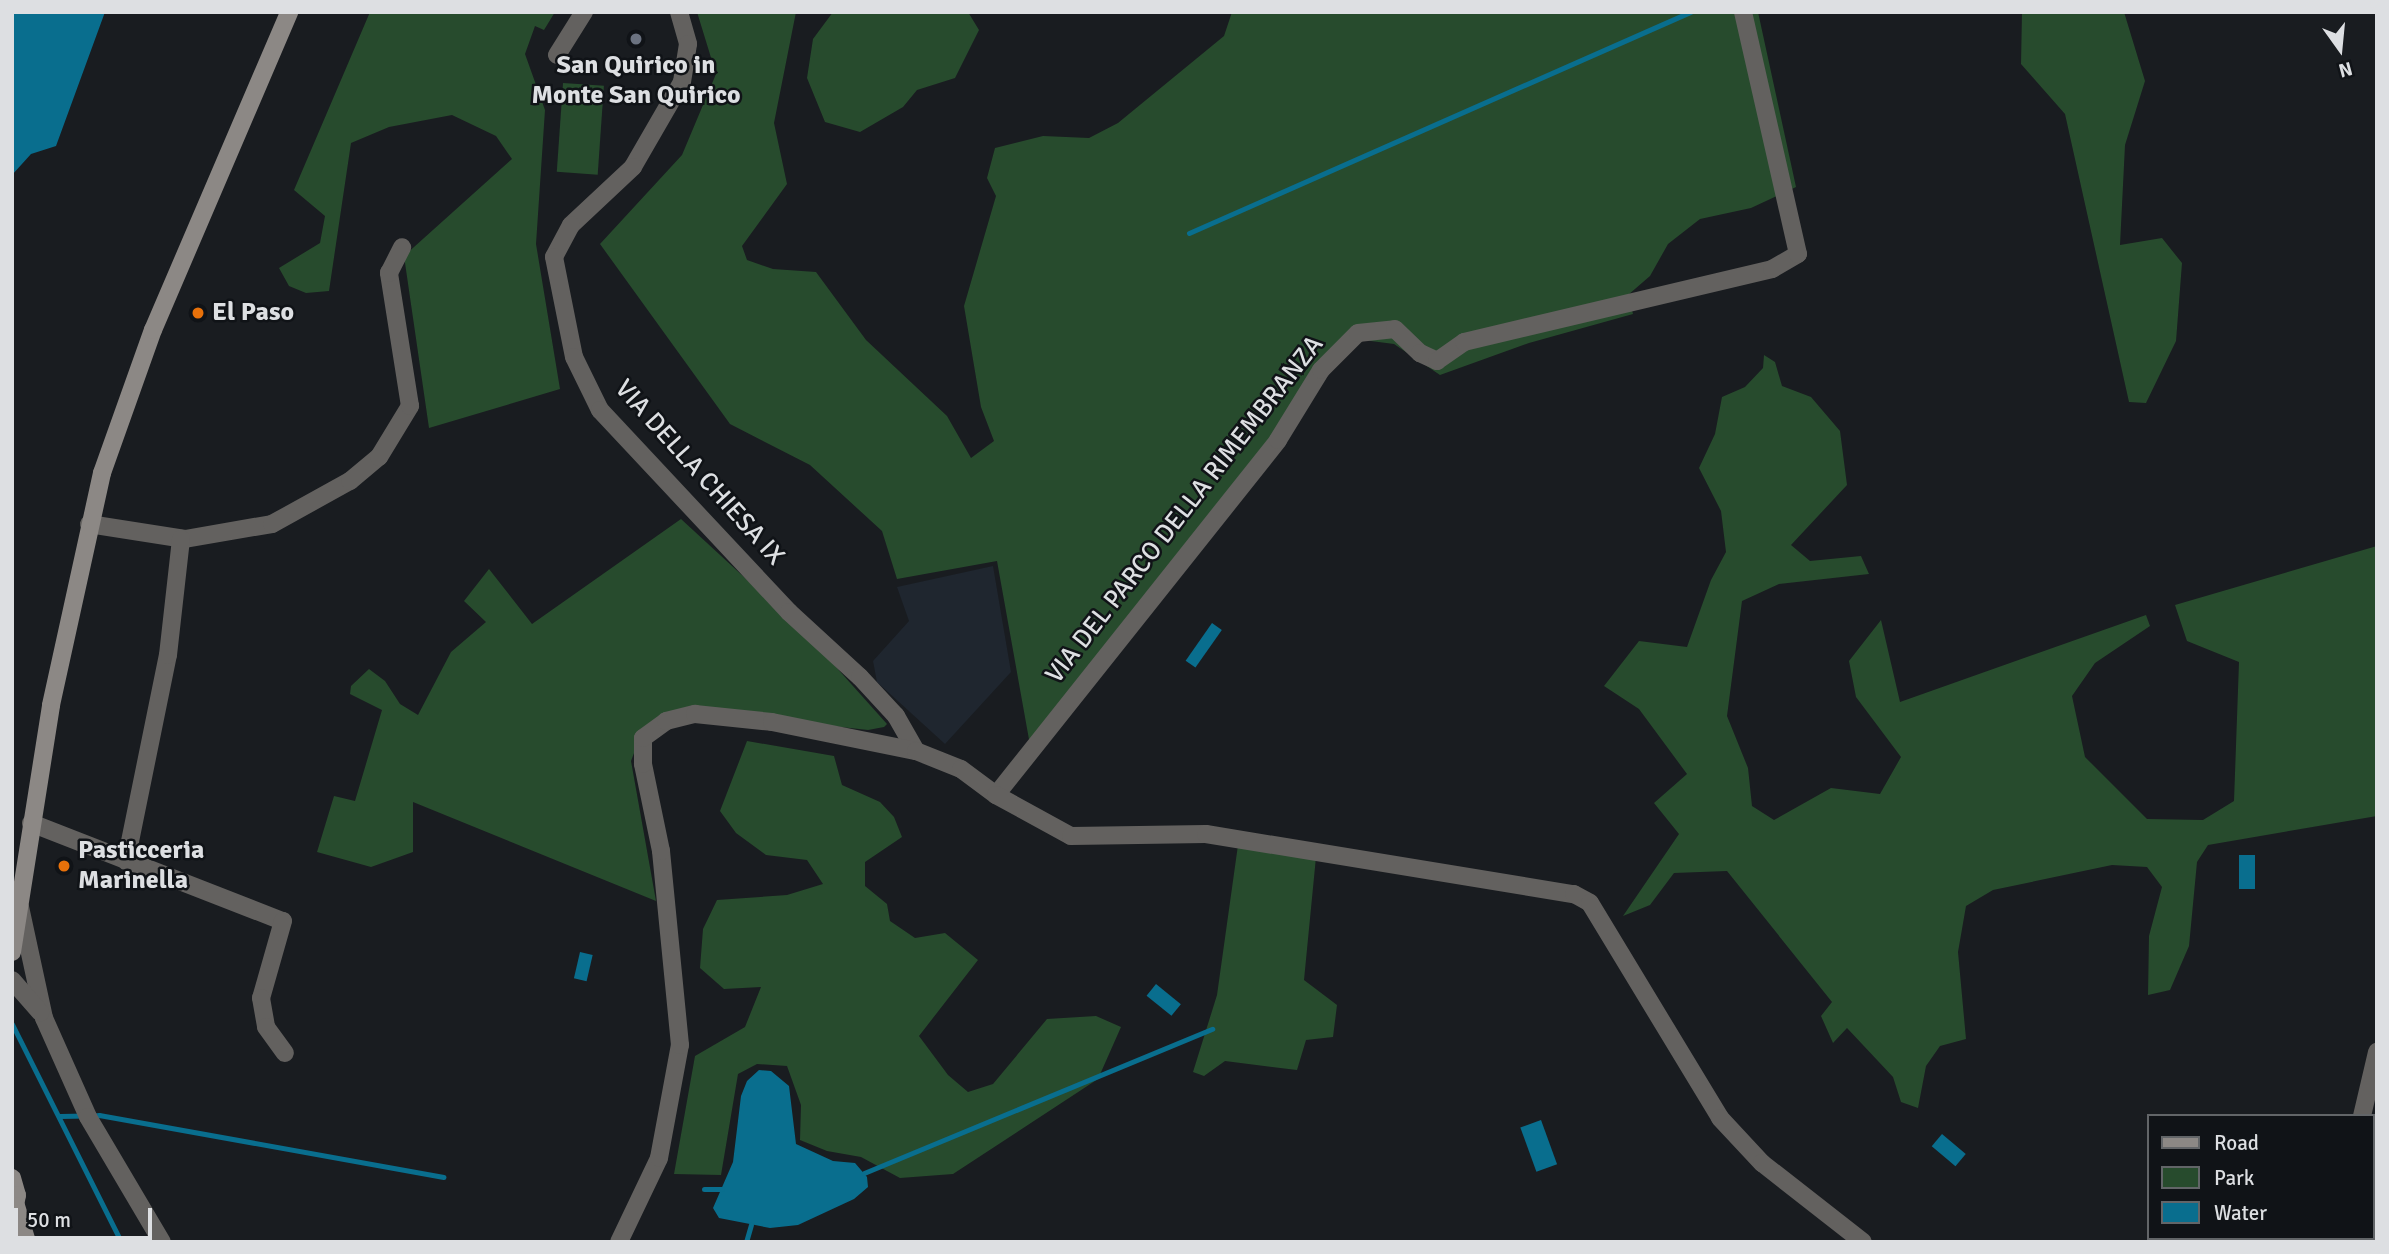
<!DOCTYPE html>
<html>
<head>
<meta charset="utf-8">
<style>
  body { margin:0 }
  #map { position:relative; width:2389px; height:1254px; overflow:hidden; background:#191c20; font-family:Signika,sans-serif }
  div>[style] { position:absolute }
  .built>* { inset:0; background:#1f262f }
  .green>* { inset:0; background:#274b2d; transform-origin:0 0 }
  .water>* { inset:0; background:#096e8e; transform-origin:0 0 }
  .stream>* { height:5px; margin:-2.5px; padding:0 2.5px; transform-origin:2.5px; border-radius:2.5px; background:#096e8e }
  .minor>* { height:18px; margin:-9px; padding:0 9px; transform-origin:9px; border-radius:9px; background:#63615f }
  .secondary>* { height:18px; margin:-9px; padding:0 9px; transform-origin:9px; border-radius:9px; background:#8c8885 }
  .dots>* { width:19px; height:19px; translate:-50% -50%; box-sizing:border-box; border:4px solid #101317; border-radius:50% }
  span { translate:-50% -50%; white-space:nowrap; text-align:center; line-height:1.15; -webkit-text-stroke:5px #101317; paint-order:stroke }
  .poi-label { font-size:26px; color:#dddfe2; font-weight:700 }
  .left { translate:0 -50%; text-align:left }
  .street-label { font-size:26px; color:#dddfe2 }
  .frame { position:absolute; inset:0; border:14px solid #dddfe2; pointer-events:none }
  .legend { position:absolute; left:2147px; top:1114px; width:228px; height:126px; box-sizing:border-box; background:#101317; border:2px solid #626568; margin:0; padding:9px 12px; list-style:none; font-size:21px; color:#dddfe2 }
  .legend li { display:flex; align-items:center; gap:14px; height:35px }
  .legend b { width:35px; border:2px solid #626568 }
  .north { position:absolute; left:2305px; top:14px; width:70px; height:70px; -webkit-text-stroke:5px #101317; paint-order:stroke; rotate:165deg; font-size:19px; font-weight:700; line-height:28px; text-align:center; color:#dddfe2 }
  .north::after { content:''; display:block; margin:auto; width:24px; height:32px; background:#dddfe2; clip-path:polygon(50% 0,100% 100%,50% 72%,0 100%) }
  .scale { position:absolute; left:14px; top:1208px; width:138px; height:32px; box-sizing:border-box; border:4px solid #dddfe2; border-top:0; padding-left:9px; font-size:21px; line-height:24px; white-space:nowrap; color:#dddfe2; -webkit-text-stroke:5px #101317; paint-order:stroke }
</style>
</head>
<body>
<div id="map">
  <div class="built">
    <div style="clip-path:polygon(993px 566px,1011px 672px,945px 744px,877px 682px,873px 661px,909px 621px,897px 587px)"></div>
  </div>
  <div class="green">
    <div style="clip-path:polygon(370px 12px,555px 12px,544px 30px,535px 26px,525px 54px,545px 110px,536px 244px,560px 389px,429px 428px,404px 256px,512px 159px,496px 136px,452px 115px,389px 127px,351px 143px,329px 291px,306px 293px,289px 286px,279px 268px,320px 243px,325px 216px,294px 190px)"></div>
    <div style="clip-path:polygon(697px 12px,796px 12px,774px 123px,787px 184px,742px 246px,747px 260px,773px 269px,816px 272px,866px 340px,947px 416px,971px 458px,994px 441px,981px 407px,964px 306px,996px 196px,987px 178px,995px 148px,1043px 136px,1089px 138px,1118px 123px,1224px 36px,1232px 12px,1758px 12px,1796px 187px,1751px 208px,1700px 219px,1668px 244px,1650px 276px,1628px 295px,1633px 314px,1529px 343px,1440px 375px,1394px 344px,1363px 340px,1334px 365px,1030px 745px,997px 561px,897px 579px,882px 531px,810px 465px,730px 424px,600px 244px,682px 155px,716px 74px)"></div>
    <div style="clip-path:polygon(833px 12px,968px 12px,979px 30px,955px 78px,917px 90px,903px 107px,860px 132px,825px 122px,807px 78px,813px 39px)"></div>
    <div style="clip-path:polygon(2022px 12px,2124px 12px,2145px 81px,2125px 145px,2120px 245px,2162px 238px,2182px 263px,2176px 341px,2146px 403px,2129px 402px,2065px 114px,2021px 64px)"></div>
    <div style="left:563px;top:83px;width:41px;height:89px;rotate:4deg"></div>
    <div style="clip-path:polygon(1764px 355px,1775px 362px,1782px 386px,1811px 397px,1840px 431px,1847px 485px,1791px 545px,1810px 561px,1861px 556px,1869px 574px,1779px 584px,1742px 601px,1727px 716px,1748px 768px,1752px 806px,1774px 820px,1831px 788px,1880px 794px,1901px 757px,1856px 697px,1849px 661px,1881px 620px,1900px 702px,2146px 615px,2150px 626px,2095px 663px,2072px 696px,2085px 757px,2147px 819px,2203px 820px,2234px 801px,2239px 662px,2187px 641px,2175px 605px,2377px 546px,2377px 816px,2208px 845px,2197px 862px,2189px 946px,2170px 990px,2148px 995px,2149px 936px,2162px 887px,2147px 867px,2112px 865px,1993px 890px,1966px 906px,1958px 952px,1966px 1039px,1940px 1046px,1926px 1066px,1918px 1108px,1901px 1102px,1893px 1077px,1847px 1028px,1833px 1043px,1821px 1016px,1832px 1002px,1727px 871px,1674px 873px,1650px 905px,1623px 916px,1679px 834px,1654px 803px,1687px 774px,1639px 709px,1604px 686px,1639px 641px,1687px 647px,1711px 580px,1726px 552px,1721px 511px,1699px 468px,1715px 434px,1722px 397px,1745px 387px,1763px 368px)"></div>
    <div style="clip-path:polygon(681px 519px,810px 638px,887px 724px,884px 727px,868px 730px,689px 710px,644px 727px,631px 761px,656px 901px,413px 802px,413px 852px,371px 867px,317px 852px,334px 796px,355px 801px,382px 710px,350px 694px,351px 686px,369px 669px,385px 681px,400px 704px,418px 715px,451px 652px,486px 622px,464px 601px,489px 569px,532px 624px)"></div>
    <div style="clip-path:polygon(747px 741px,834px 756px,842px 785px,880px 802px,894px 817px,902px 837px,865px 862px,865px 886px,887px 904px,890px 921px,915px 938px,945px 933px,978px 960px,919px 1036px,948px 1075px,968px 1092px,993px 1084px,1047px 1019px,1096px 1016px,1121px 1027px,1098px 1079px,953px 1174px,900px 1178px,861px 1157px,827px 1151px,800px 1140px,801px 1105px,787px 1066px,757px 1064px,738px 1074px,721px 1175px,674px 1174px,695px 1056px,745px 1027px,761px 987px,724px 989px,700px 968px,703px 929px,717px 900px,787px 895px,823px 884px,807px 860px,766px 855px,736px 833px,720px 811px)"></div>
    <div style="clip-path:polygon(1238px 845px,1316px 857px,1304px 980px,1337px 1005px,1333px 1037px,1306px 1040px,1297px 1070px,1225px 1061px,1204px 1076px,1193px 1072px,1217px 995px)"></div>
  </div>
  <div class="water">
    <div style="clip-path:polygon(12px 12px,105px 12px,56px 146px,31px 154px,12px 175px)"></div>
    <div style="left:1212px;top:623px;width:12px;height:46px;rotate:35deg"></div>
    <div style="left:2255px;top:855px;width:34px;height:16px;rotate:90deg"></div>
    <div style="left:580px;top:952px;width:13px;height:27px;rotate:13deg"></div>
    <div style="left:1156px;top:984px;width:32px;height:15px;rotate:39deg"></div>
    <div style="clip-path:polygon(759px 1070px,771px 1071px,789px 1086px,796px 1144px,833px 1161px,855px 1163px,867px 1177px,868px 1187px,854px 1199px,798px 1225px,770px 1228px,719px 1218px,713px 1208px,733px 1162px,741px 1096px,747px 1081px)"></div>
    <div style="left:1541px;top:1120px;width:47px;height:22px;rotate:70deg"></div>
    <div style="left:1942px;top:1134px;width:31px;height:16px;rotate:40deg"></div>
  </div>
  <div class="stream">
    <div style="left:1189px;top:233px;width:548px;rotate:-23.8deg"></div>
    <div style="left:12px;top:1024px;width:244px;rotate:63.4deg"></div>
    <div style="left:60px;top:1116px;width:39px;rotate:-1deg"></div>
    <div style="left:99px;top:1115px;width:350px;rotate:10.2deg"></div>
    <div style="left:864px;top:1173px;width:377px;rotate:-22.5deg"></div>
    <div style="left:704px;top:1189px;width:18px"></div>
    <div style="left:746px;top:1242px;width:18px;rotate:-74deg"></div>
  </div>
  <div class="minor">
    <div style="left:679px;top:12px;width:33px;rotate:74deg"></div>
    <div style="left:688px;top:44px;width:38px;rotate:99deg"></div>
    <div style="left:682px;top:82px;width:98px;rotate:120deg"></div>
    <div style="left:633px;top:167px;width:85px;rotate:136.9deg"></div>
    <div style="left:571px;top:225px;width:36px;rotate:118deg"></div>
    <div style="left:554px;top:257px;width:102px;rotate:78.7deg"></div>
    <div style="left:574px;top:357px;width:59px;rotate:63.9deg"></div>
    <div style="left:600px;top:410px;width:277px;rotate:46.9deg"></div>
    <div style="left:789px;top:612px;width:96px;rotate:42.5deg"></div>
    <div style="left:860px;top:677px;width:53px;rotate:47.3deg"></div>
    <div style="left:896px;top:716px;width:40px;rotate:60.3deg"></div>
    <div style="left:557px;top:55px;width:51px;rotate:-57.9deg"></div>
    <div style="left:89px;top:524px;width:97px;rotate:8.9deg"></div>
    <div style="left:185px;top:539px;width:88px;rotate:-9.8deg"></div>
    <div style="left:272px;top:524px;width:89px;rotate:-28.9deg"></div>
    <div style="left:350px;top:481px;width:38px;rotate:-40deg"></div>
    <div style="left:379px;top:457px;width:60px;rotate:-58.7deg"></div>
    <div style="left:410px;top:406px;width:135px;rotate:-99deg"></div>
    <div style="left:389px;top:273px;width:29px;rotate:-63deg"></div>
    <div style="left:996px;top:795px;width:453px;rotate:-51.5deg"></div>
    <div style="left:1278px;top:440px;width:82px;rotate:-58.4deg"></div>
    <div style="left:1321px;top:370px;width:52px;rotate:-45deg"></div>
    <div style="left:1358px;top:333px;width:37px;rotate:-6deg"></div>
    <div style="left:1395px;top:329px;width:35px;rotate:44deg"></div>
    <div style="left:1420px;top:353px;width:19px;rotate:25deg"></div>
    <div style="left:1437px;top:361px;width:33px;rotate:-35deg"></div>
    <div style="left:1464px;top:342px;width:317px;rotate:-13.3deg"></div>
    <div style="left:1772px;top:269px;width:30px;rotate:-30deg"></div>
    <div style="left:1798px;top:254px;width:248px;rotate:-102.8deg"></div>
    <div style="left:31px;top:823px;width:270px;rotate:21.3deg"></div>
    <div style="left:283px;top:921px;width:80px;rotate:105.9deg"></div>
    <div style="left:261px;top:998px;width:29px;rotate:80deg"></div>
    <div style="left:266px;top:1027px;width:32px;rotate:54deg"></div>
    <div style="left:126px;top:861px;width:210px;rotate:-78.5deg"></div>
    <div style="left:168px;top:655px;width:117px;rotate:-83.6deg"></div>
    <div style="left:20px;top:907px;width:114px;rotate:77.8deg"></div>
    <div style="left:44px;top:1018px;width:108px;rotate:66deg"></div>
    <div style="left:88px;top:1117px;width:145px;rotate:59.4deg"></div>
    <div style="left:12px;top:980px;width:43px;rotate:48.8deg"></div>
    <div style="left:2362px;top:1116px;width:66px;rotate:-76.8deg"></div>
    <div style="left:2362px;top:1238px;width:4px;rotate:90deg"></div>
    <div style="left:619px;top:1242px;width:93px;rotate:-64.5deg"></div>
    <div style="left:659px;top:1158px;width:115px;rotate:-79.5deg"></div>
    <div style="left:680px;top:1045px;width:195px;rotate:-95.6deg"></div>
    <div style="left:661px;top:851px;width:89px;rotate:-101.7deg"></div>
    <div style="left:643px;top:764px;width:26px;rotate:-90deg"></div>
    <div style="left:643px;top:738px;width:29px;rotate:-36deg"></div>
    <div style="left:666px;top:721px;width:30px;rotate:-14deg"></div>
    <div style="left:695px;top:714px;width:77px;rotate:5.9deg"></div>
    <div style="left:772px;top:722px;width:147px;rotate:11.4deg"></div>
    <div style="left:916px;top:751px;width:48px;rotate:21.8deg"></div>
    <div style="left:961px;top:769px;width:44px;rotate:36.6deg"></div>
    <div style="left:996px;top:795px;width:85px;rotate:28.7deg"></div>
    <div style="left:1071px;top:836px;width:135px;rotate:-0.8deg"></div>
    <div style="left:1206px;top:834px;width:373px;rotate:9.3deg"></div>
    <div style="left:1574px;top:894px;width:18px;rotate:29deg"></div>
    <div style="left:1590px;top:903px;width:251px;rotate:58.8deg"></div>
    <div style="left:1720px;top:1118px;width:62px;rotate:47deg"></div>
    <div style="left:1762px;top:1163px;width:128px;rotate:38deg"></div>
  </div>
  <div class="secondary">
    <div style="left:12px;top:952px;width:250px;rotate:-81deg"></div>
    <div style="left:51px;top:705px;width:238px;rotate:-77.6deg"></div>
    <div style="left:102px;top:473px;width:152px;rotate:-70.4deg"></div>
    <div style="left:153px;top:330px;width:346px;rotate:-66.8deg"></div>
    <div style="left:12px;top:1178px;width:18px;rotate:74deg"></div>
    <div style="left:17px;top:1195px;width:26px;rotate:101deg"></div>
    <div style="left:16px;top:1206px;width:38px;rotate:73deg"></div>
  </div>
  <div class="dots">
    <div style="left:636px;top:39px;background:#6b7280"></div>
    <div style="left:198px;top:313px;background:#e8710a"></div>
    <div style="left:64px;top:866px;background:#e8710a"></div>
  </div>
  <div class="poi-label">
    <span style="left:636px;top:81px">San Quirico in<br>Monte San Quirico</span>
    <span class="left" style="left:212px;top:313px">El Paso</span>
    <span class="left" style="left:78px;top:866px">Pasticceria<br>Marinella</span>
  </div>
  <div class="street-label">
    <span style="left:699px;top:473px;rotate:48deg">VIA DELLA CHIESA IX</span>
    <span style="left:1185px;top:510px;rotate:-52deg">VIA DEL PARCO DELLA RIMEMBRANZA</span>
  </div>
  <div class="frame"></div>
  <ul class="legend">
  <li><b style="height:9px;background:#8c8885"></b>Road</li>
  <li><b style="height:19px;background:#274b2d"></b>Park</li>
  <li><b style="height:19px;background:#096e8e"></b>Water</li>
  </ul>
  <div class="north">N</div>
  <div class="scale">50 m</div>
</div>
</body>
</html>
